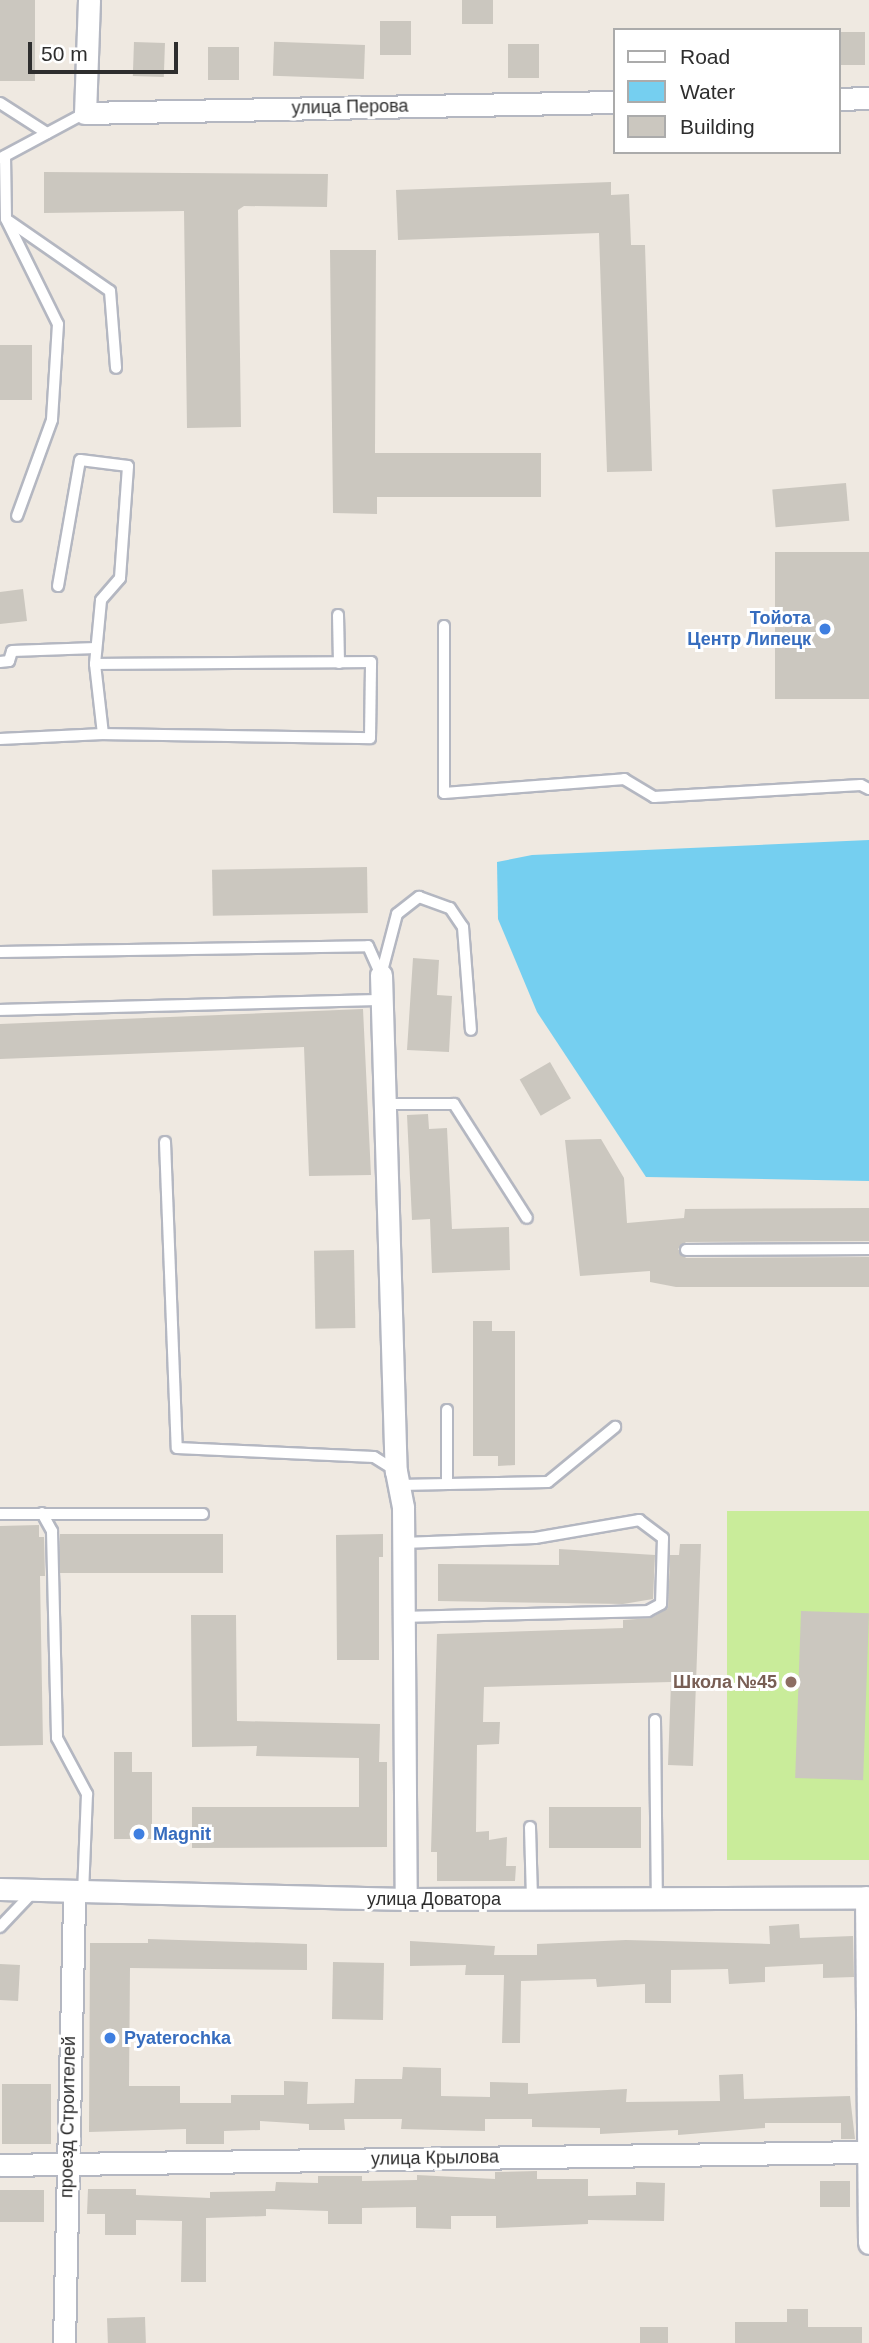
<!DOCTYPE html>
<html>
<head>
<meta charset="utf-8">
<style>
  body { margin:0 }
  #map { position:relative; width:869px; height:2343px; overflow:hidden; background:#efe9e1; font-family:Helvetica,sans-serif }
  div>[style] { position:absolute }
  .pitch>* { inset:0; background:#c9ec9a; transform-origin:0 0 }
  .water>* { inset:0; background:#75cff0 }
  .building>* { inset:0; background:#cbc7bf; transform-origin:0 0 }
  .roads { filter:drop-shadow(2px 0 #b4b7c1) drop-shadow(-2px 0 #b4b7c1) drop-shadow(0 2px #b4b7c1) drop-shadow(0 -2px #b4b7c1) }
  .service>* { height:10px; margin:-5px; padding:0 5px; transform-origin:5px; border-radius:5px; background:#fff }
  .minor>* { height:21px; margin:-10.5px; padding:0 10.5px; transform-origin:10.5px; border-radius:10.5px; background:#fff }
  .dots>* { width:19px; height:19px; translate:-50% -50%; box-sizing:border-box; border:4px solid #fff; border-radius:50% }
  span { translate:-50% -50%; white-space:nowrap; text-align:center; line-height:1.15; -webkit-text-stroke:6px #fff; paint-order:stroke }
  .street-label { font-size:18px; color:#2e2e2e }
  .shop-label { font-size:18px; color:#366cbe; font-weight:700 }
  .right { translate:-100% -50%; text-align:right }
  .left { translate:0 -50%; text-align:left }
  .education-label { font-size:18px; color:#785e54; font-weight:700 }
  .legend { position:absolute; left:613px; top:28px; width:228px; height:126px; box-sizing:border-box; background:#fff; border:2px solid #ababab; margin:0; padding:9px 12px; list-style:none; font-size:21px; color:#2e2e2e }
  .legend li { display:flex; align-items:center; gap:14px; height:35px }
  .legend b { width:35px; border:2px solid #ababab }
  .scale { position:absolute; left:28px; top:42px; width:150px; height:32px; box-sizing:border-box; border:4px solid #2e2e2e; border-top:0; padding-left:9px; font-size:21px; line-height:24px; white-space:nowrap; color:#2e2e2e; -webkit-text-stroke:5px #fff; paint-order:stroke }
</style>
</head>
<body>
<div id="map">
  <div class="pitch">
    <div style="left:869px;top:1511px;width:349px;height:142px;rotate:90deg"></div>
  </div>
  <div class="water">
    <div style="clip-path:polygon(869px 840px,869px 1181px,646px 1177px,537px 1012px,498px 919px,497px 862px,532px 855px)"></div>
  </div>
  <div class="building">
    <div style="left:0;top:0;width:35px;height:81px"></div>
    <div style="left:462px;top:0;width:31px;height:24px"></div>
    <div style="left:380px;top:21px;width:31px;height:34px"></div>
    <div style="left:839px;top:32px;width:26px;height:33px"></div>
    <div style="left:134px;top:42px;width:31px;height:34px;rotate:2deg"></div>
    <div style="left:508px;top:44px;width:31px;height:34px"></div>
    <div style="left:365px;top:45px;width:34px;height:91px;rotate:92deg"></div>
    <div style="left:208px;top:47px;width:31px;height:33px"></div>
    <div style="clip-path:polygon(44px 172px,328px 174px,327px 207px,244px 206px,238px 210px,241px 427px,187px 428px,184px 211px,44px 213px)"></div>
    <div style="clip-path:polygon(611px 182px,611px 195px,629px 194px,631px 245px,645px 245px,652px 471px,607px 472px,599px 233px,398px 240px,396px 190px)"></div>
    <div style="clip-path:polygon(330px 250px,376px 250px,375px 453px,541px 453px,541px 497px,377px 497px,377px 514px,333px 513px)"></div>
    <div style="left:0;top:345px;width:32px;height:55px"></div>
    <div style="left:846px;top:483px;width:38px;height:74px;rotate:85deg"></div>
    <div style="left:869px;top:552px;width:147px;height:94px;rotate:90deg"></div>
    <div style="clip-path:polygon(23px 589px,27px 621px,0 624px,0 592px)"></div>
    <div style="left:367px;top:867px;width:46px;height:155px;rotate:89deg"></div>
    <div style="clip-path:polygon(413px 958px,439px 960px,437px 995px,452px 996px,449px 1052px,407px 1050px)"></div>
    <div style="clip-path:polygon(363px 1009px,371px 1175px,309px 1176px,304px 1047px,0 1059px,0 1024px)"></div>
    <div style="left:550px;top:1062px;width:42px;height:35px;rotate:60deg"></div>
    <div style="clip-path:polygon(428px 1114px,429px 1129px,447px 1128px,452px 1229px,509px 1227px,510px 1270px,432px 1273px,430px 1219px,412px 1220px,407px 1115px)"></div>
    <div style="clip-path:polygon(601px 1139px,624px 1178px,627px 1223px,684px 1218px,685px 1209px,869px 1208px,869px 1241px,686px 1242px,678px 1249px,686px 1258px,869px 1257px,869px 1287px,676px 1287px,650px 1282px,650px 1271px,580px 1276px,565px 1140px)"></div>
    <div style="left:354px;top:1250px;width:78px;height:40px;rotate:89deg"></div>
    <div style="clip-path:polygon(473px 1321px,492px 1321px,492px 1331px,515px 1331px,515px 1465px,498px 1466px,498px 1456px,473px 1456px)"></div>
    <div style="clip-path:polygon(39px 1525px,39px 1537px,44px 1537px,45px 1576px,40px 1576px,43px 1745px,0 1746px,0 1526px)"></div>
    <div style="left:223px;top:1534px;width:39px;height:163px;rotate:90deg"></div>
    <div style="clip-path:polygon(383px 1534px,383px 1557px,379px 1557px,379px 1660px,337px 1660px,336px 1535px)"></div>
    <div style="clip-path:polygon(680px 1544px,701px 1544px,693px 1766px,668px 1765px,671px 1682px,484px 1687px,483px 1722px,500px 1722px,499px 1744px,477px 1745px,476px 1832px,489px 1831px,489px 1840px,507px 1837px,506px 1866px,516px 1866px,515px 1881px,437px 1881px,437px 1852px,431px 1852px,437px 1634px,623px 1628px,623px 1620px,651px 1618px,668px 1608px,670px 1555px,679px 1555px)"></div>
    <div style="clip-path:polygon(559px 1549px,655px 1555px,653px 1599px,623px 1604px,438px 1601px,438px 1564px,559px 1565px)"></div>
    <div style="left:801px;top:1611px;width:68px;height:167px;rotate:2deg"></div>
    <div style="clip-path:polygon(191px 1615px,236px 1615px,237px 1721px,380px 1724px,379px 1762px,387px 1762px,387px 1847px,192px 1848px,192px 1807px,359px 1807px,359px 1758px,256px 1756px,257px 1746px,192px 1747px)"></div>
    <div style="clip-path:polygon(114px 1752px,132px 1752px,132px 1772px,152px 1772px,152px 1839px,114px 1839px)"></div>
    <div style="left:641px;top:1807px;width:41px;height:92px;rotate:90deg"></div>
    <div style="clip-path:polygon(799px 1924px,800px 1938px,853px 1936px,854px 1977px,823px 1978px,823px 1964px,765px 1967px,765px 1982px,729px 1984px,728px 1969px,671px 1970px,671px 2003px,645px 2003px,645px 1984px,597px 1987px,596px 1979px,521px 1981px,520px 2043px,502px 2043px,504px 1975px,465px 1975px,466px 1965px,410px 1966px,410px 1941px,495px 1946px,494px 1955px,537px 1955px,537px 1944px,626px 1940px,770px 1944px,769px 1926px)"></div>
    <div style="clip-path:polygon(148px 1939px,307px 1944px,307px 1970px,130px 1968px,129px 2086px,180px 2086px,180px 2103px,231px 2103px,231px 2095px,284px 2095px,284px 2081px,308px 2082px,307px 2104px,354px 2103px,355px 2079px,402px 2079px,403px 2067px,441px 2068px,441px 2096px,490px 2097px,490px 2082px,528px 2083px,528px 2094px,627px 2089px,626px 2102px,720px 2101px,719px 2075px,743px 2074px,744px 2099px,850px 2096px,855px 2139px,841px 2139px,841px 2123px,765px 2123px,765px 2128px,678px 2135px,678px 2130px,600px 2134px,600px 2128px,532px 2127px,532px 2119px,485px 2119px,485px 2131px,401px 2129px,402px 2119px,344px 2119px,345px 2130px,309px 2130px,309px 2124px,260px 2121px,260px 2130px,224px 2131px,224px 2144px,186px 2144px,186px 2129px,89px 2132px,90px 1943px,148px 1943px)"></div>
    <div style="left:333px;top:1962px;width:51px;height:57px;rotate:1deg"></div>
    <div style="left:0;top:1964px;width:20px;height:36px;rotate:3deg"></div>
    <div style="left:2px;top:2084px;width:49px;height:60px"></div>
    <div style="clip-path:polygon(537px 2171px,537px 2179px,588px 2179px,588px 2196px,636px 2195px,636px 2182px,665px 2183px,664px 2221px,588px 2220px,588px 2224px,496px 2228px,496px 2216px,451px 2216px,451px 2229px,416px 2228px,416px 2207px,362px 2208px,362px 2224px,328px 2224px,328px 2211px,266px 2209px,266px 2216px,206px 2218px,206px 2282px,181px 2282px,182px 2221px,136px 2220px,136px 2235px,105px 2235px,105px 2214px,87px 2214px,88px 2189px,136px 2189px,136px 2195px,210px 2198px,210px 2192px,275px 2191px,276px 2182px,318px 2183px,318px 2176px,362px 2176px,362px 2181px,417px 2180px,417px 2175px,495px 2179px,495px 2172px)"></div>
    <div style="left:820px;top:2181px;width:30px;height:26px"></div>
    <div style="left:44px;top:2190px;width:32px;height:44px;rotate:90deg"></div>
    <div style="clip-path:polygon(787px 2309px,808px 2309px,808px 2327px,862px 2327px,862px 2343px,735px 2343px,735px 2322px,787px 2322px)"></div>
    <div style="left:145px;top:2317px;width:26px;height:38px;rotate:88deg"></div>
    <div style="left:640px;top:2327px;width:28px;height:16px"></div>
  </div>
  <div class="roads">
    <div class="service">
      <div style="left:0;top:103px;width:56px;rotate:32.6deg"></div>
      <div style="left:5px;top:156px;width:63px;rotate:89.1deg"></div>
      <div style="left:6px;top:219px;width:117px;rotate:63.7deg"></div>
      <div style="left:58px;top:324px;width:96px;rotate:93.6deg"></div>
      <div style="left:52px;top:420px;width:102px;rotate:110deg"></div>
      <div style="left:1px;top:158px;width:95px;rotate:-28.2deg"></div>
      <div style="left:9px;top:221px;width:123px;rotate:34.7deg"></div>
      <div style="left:110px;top:291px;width:77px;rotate:85.5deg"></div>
      <div style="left:338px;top:615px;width:48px;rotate:88.8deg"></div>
      <div style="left:444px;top:626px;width:167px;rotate:90deg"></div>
      <div style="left:444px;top:793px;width:181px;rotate:-4.4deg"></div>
      <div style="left:624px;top:779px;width:35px;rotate:31deg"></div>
      <div style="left:654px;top:797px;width:207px;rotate:-3.3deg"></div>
      <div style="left:861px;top:785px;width:9px;rotate:27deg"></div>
      <div style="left:0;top:662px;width:9px;rotate:-6deg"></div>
      <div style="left:9px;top:661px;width:10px;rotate:-73deg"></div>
      <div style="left:12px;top:651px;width:84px;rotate:-2deg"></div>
      <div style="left:95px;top:664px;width:70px;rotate:83.5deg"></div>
      <div style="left:0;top:739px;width:103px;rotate:-2.8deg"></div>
      <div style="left:103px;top:734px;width:267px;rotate:0.9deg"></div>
      <div style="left:370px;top:738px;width:76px;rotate:-89.2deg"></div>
      <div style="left:371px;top:662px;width:276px;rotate:179.6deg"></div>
      <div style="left:95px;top:664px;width:64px;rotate:-84.6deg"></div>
      <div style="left:101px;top:600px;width:29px;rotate:-49deg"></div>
      <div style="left:120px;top:578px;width:112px;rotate:-85.9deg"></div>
      <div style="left:128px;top:466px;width:48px;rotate:-172.9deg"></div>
      <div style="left:80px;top:460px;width:128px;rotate:99.9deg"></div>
      <div style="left:0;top:952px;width:368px;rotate:-0.9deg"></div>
      <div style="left:368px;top:946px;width:32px;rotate:66deg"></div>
      <div style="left:381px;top:975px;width:63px;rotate:-75.3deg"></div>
      <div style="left:397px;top:914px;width:28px;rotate:-38deg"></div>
      <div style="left:419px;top:897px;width:33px;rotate:20deg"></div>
      <div style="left:450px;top:908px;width:23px;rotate:56deg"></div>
      <div style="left:463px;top:927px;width:103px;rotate:85.6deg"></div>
      <div style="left:0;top:1010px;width:382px;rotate:-1.5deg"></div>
      <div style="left:386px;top:1104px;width:68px"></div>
      <div style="left:454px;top:1104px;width:135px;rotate:57.4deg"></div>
      <div style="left:165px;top:1142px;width:306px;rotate:87.8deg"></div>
      <div style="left:177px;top:1448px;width:197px;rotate:2.6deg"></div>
      <div style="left:374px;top:1457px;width:26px;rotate:32deg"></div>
      <div style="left:686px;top:1250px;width:183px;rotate:-0.3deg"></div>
      <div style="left:447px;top:1410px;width:74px;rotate:90deg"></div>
      <div style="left:399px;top:1485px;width:149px;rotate:-1.2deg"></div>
      <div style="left:548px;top:1482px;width:87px;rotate:-39.4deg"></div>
      <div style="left:42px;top:1513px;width:21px;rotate:61deg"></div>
      <div style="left:52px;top:1531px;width:207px;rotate:88.6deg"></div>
      <div style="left:57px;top:1738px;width:64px;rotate:61.8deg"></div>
      <div style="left:87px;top:1794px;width:98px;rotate:92.3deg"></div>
      <div style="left:0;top:1514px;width:203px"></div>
      <div style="left:403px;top:1543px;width:132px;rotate:-2.2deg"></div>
      <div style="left:535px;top:1538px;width:106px;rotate:-9.8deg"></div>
      <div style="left:639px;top:1520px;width:30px;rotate:37deg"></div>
      <div style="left:663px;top:1538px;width:66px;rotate:91.7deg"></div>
      <div style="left:661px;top:1604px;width:15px;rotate:152deg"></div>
      <div style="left:648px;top:1611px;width:244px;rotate:178.6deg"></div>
      <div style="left:655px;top:1720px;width:177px;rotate:89.4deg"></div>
      <div style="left:530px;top:1827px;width:72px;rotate:88.4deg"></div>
      <div style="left:0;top:1927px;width:51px;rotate:-46.6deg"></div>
    </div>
    <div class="minor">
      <div style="left:89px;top:0;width:113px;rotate:92deg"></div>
      <div style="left:85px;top:113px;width:530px;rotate:-1.19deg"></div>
      <div style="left:839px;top:99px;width:30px;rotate:-2deg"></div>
      <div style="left:381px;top:975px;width:496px;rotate:88.3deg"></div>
      <div style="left:396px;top:1471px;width:37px;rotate:79deg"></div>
      <div style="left:403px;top:1507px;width:392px;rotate:89.6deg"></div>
      <div style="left:0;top:1889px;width:406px;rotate:1.4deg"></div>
      <div style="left:406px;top:1899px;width:463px;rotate:-0.2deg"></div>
      <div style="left:866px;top:1897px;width:346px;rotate:89.5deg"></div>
      <div style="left:0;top:2165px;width:869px;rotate:-0.86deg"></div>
      <div style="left:64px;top:2343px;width:452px;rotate:-88.7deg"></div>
    </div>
  </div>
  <div class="dots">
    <div style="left:825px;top:629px;background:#3f7fe0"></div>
    <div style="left:791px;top:1682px;background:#8d6e63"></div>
    <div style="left:139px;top:1834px;background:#3f7fe0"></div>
    <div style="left:110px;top:2038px;background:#3f7fe0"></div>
  </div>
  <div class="street-label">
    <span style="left:350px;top:107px;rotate:-1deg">улица Перова</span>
    <span style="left:434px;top:1899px">улица Доватора</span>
    <span style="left:68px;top:2117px;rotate:-89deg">проезд Строителей</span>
    <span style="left:435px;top:2158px;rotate:-1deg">улица Крылова</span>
  </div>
  <div class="shop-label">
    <span class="right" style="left:811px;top:629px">Тойота<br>Центр Липецк</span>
    <span class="left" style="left:153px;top:1834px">Magnit</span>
    <span class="left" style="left:124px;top:2038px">Pyaterochka</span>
  </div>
  <div class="education-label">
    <span class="right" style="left:777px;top:1682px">Школа №45</span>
  </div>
  <ul class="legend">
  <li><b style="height:9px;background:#fff"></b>Road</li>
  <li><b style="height:19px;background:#75cff0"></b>Water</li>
  <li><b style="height:19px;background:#cbc7bf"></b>Building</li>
  </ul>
  <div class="scale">50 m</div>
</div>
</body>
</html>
